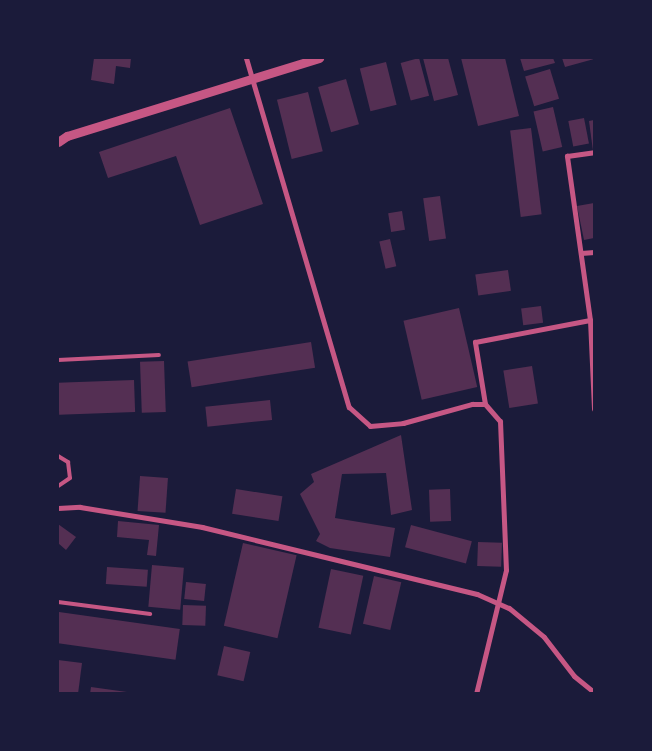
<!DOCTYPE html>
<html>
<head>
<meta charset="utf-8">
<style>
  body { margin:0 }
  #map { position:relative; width:652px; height:751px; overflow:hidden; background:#1b1b3a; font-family:Signika,sans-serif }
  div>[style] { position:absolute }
  .building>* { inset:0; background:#542f53; transform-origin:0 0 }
  .service>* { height:4px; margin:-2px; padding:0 2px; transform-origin:2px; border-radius:2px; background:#c65784 }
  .minor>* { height:5px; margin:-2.5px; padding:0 2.5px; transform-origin:2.5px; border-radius:2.5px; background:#c65784 }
  .tertiary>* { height:9px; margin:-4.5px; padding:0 4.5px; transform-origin:4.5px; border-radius:4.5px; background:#c65784 }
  span { translate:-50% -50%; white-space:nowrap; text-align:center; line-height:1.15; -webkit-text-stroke:4.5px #1b1b3a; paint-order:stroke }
  .frame { position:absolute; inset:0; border:59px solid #1b1b3a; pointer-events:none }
</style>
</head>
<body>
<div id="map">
  <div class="building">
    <div style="clip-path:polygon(94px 58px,131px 58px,130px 68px,116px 66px,114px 84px,91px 80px)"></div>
    <div style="left:419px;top:58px;width:39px;height:19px;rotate:75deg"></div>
    <div style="clip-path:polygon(423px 58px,448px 58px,458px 95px,434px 101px)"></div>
    <div style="clip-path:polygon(461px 58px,505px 58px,519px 116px,478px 126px)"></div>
    <div style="clip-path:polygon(520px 58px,553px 58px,555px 63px,524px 71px)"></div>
    <div style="clip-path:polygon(562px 58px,594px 58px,594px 59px,565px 67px)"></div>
    <div style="left:386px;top:62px;width:44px;height:27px;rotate:76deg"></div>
    <div style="left:550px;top:69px;width:31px;height:26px;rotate:73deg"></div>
    <div style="left:346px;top:79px;width:47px;height:29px;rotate:74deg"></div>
    <div style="left:308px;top:92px;width:61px;height:32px;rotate:76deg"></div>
    <div style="left:553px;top:107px;width:41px;height:20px;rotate:77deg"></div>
    <div style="clip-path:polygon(230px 108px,263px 204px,200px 225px,176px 156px,108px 178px,99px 152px)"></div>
    <div style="left:584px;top:118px;width:26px;height:16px;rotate:79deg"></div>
    <div style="clip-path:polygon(594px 120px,594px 151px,593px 151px,589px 121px)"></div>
    <div style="left:531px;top:128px;width:87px;height:21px;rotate:83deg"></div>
    <div style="left:440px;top:196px;width:43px;height:17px;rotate:82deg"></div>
    <div style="clip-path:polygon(594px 203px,594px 238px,584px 240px,577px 206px)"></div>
    <div style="left:402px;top:211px;width:19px;height:14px;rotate:81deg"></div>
    <div style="left:390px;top:239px;width:28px;height:11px;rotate:77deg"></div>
    <div style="left:508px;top:270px;width:21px;height:33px;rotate:82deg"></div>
    <div style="left:541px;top:306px;width:17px;height:20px;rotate:83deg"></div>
    <div style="left:459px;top:308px;width:81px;height:57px;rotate:77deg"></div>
    <div style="left:311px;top:342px;width:26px;height:125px;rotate:81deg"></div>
    <div style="left:164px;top:361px;width:51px;height:24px;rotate:88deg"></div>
    <div style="left:532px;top:366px;width:38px;height:29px;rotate:81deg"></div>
    <div style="left:134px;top:380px;width:32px;height:76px;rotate:88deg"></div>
    <div style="left:270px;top:400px;width:20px;height:65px;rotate:84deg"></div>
    <div style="clip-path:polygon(401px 435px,412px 510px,391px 515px,386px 473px,342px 474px,335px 518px,395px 528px,390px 557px,330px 548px,316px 541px,320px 534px,300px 494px,314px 482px,311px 474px)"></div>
    <div style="left:140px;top:476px;width:28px;height:35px;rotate:4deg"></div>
    <div style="left:236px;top:489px;width:47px;height:25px;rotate:9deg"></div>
    <div style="left:450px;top:489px;width:32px;height:21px;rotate:88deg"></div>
    <div style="clip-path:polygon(118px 521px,159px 525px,156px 556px,147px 555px,149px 540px,117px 537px)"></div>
    <div style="clip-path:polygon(58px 524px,76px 537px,66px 550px,58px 543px)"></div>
    <div style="left:411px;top:525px;width:63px;height:23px;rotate:15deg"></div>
    <div style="left:478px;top:542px;width:24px;height:24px;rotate:2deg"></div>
    <div style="left:243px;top:543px;width:55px;height:85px;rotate:13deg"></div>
    <div style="left:152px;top:565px;width:32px;height:42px;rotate:5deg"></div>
    <div style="left:107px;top:567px;width:41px;height:17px;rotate:4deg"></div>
    <div style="left:331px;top:569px;width:33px;height:60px;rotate:12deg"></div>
    <div style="left:374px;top:576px;width:28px;height:49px;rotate:13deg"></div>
    <div style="left:186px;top:582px;width:20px;height:17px;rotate:6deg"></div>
    <div style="left:183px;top:605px;width:23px;height:20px;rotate:2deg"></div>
    <div style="left:59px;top:612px;width:122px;height:31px;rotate:8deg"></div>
    <div style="left:224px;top:646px;width:27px;height:30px;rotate:13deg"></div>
    <div style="clip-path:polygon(58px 660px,82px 663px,78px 694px,58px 694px)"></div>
    <div style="clip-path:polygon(91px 687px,127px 692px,126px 694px,90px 694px)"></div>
  </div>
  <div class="service">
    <div style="left:58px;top:360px;width:101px;rotate:-2.8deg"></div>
    <div style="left:58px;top:456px;width:12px;rotate:31deg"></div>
    <div style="left:68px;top:462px;width:16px;rotate:83deg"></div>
    <div style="left:70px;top:478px;width:14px;rotate:146deg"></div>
    <div style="left:58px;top:602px;width:93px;rotate:7.4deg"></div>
  </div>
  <div class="minor">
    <div style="left:246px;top:58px;width:364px;rotate:73.6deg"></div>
    <div style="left:349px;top:407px;width:28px;rotate:42deg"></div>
    <div style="left:370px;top:426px;width:33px;rotate:-5deg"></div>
    <div style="left:403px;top:423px;width:72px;rotate:-15.4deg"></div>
    <div style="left:472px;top:404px;width:13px"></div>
    <div style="left:485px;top:404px;width:23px;rotate:49deg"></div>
    <div style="left:500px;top:421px;width:149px;rotate:87.7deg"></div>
    <div style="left:506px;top:570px;width:128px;rotate:103.6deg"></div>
    <div style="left:581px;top:253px;width:13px;rotate:-4deg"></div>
    <div style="left:590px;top:320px;width:89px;rotate:87.4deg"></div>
    <div style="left:485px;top:404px;width:63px;rotate:-99.2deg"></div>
    <div style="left:475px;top:342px;width:117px;rotate:-10.8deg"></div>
    <div style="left:590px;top:320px;width:166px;rotate:-98deg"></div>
    <div style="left:567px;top:156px;width:27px;rotate:-8deg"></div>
    <div style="left:58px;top:508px;width:22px;rotate:-3deg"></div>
    <div style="left:80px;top:507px;width:124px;rotate:9.3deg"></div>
    <div style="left:202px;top:527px;width:283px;rotate:13.7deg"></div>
    <div style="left:477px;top:594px;width:35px;rotate:24deg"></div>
    <div style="left:509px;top:608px;width:45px;rotate:39.6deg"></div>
    <div style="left:544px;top:637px;width:49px;rotate:52.4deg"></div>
    <div style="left:574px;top:676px;width:26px;rotate:39deg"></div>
  </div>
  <div class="tertiary">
    <div style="left:58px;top:142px;width:11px;rotate:-34deg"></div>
    <div style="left:67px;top:136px;width:264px;rotate:-17.2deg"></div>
  </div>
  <div class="frame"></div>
</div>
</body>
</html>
